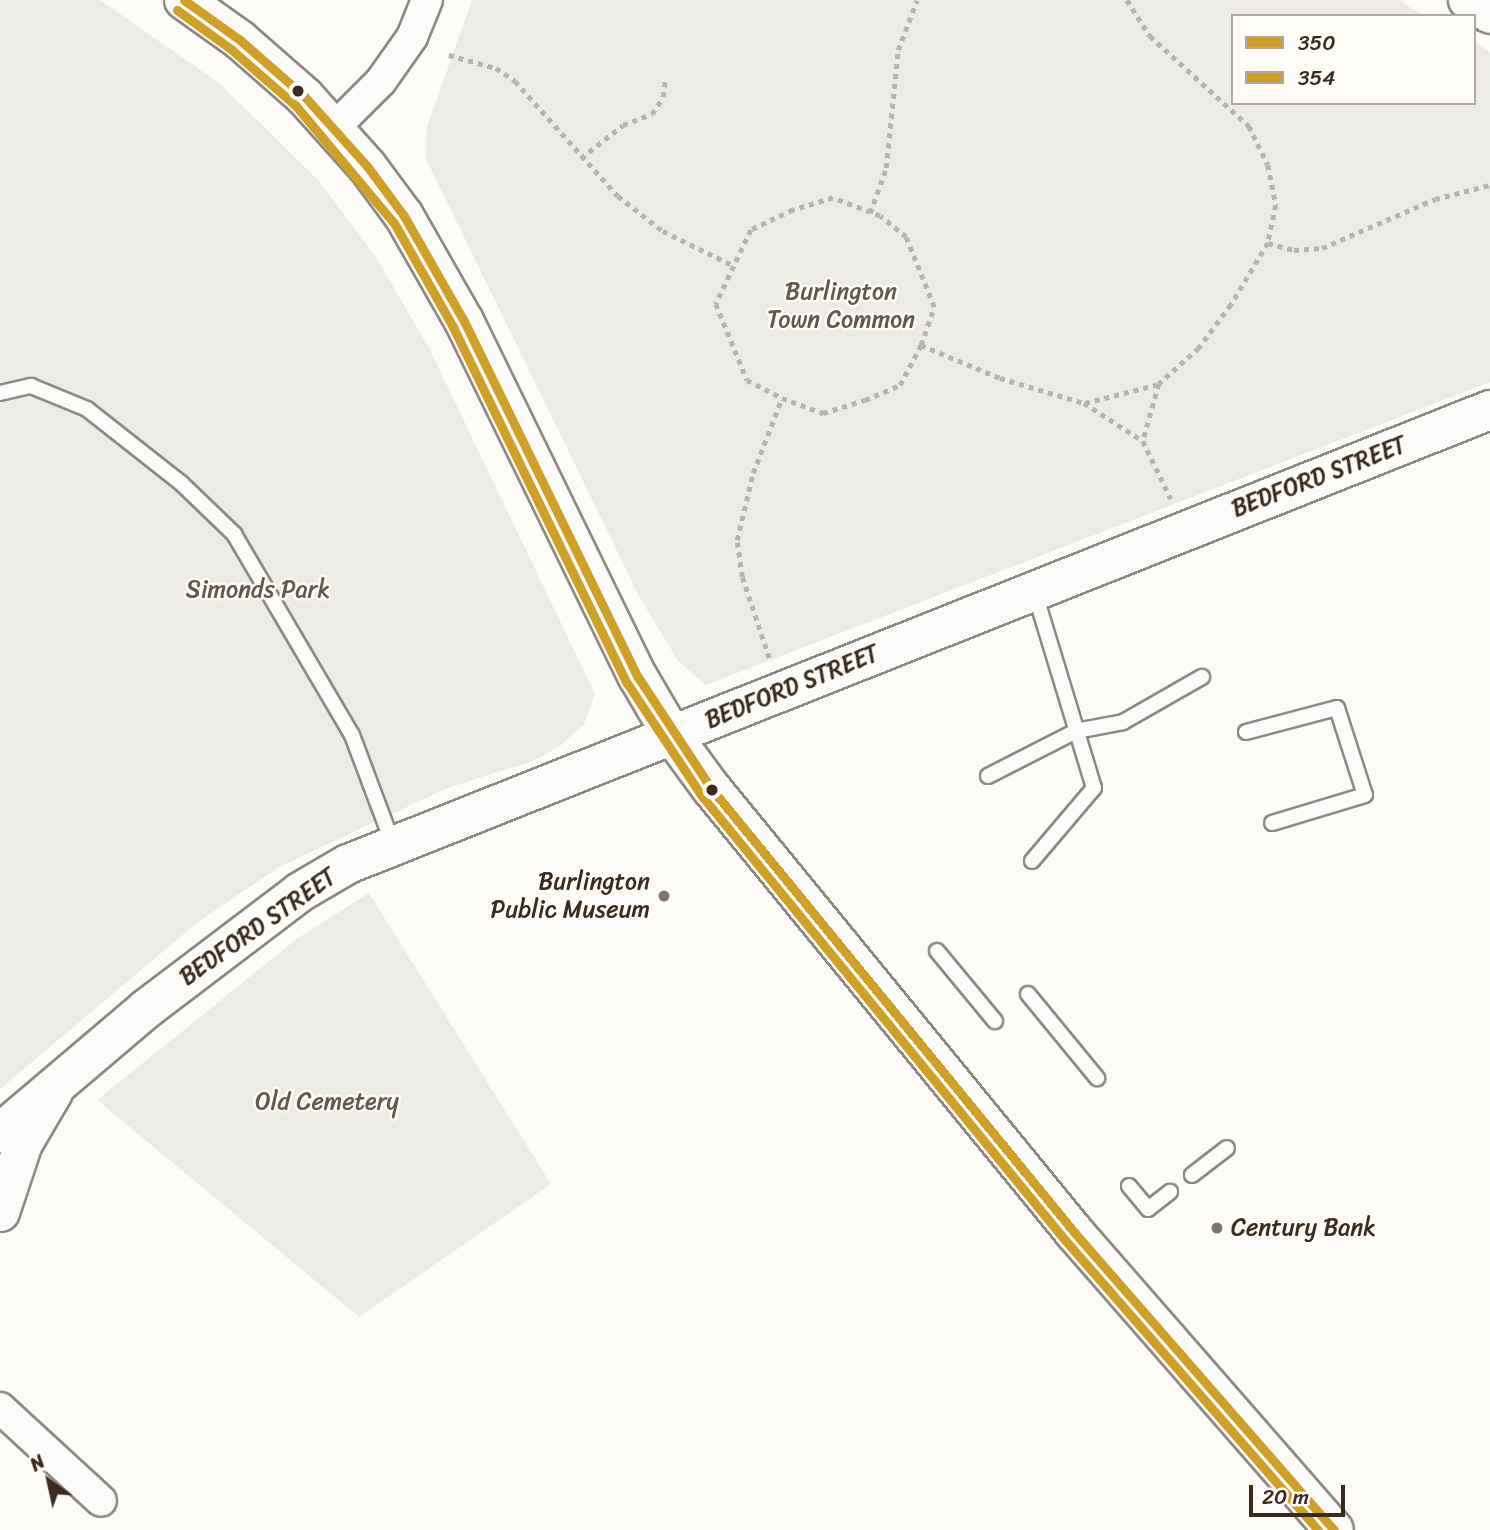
<!DOCTYPE html>
<html>
<head>
<meta charset="utf-8">
<style>
  body { margin:0 }
  #map { position:relative; width:1490px; height:1530px; overflow:hidden; background:#fcfbf8; font-family:Sriracha,sans-serif }
  div>[style] { position:absolute }
  .green>* { inset:0; background:#edebe6 }
  .path>* { height:4.5px; margin-top:-2.25px; transform-origin:0; background:repeating-linear-gradient(90deg,#b6b4b1 0 5px,transparent 0 10px) }
  .roads { filter:drop-shadow(2px 0 #8d8985) drop-shadow(-2px 0 #8d8985) drop-shadow(0 2px #8d8985) drop-shadow(0 -2px #8d8985) }
  .service>* { height:14px; margin:-7px; padding:0 7px; transform-origin:7px; border-radius:7px; background:#fbfbf9 }
  .minor>* { height:30px; margin:-15px; padding:0 15px; transform-origin:15px; border-radius:15px; background:#fbfbf9 }
  .tertiary>* { height:37px; margin:-18.5px; padding:0 18.5px; transform-origin:18.5px; border-radius:18.5px; background:#fbfbf9 }
  .secondary>* { height:38px; margin:-19px; padding:0 19px; transform-origin:19px; border-radius:19px; background:#fbfbf9 }
  .primary>* { height:38px; margin:-19px; padding:0 19px; transform-origin:19px; border-radius:19px; background:#fbfbf9 }
  .bus-1>* { height:9px; margin:-4.5px; padding:0 4.5px; transform-origin:4.5px; border-radius:4.5px; background:#cea028 }
  .bus-2>* { height:9px; margin:-4.5px; padding:0 4.5px; transform-origin:4.5px; border-radius:4.5px; background:#cea028 }
  .dots>* { width:19px; height:19px; translate:-50% -50%; box-sizing:border-box; border:4px solid #fdfcf7; border-radius:50% }
  span { translate:-50% -50%; white-space:nowrap; text-align:center; line-height:1.15; -webkit-text-stroke:5px #fdfcf7; paint-order:stroke }
  .park-label { font-size:24px; color:#64574c }
  .street-label { font-size:24px; color:#3b2a1e }
  .poi-label { font-size:24px; color:#3b2a1e }
  .right { translate:-100% -50%; text-align:right }
  .left { translate:0 -50%; text-align:left }
  .legend { position:absolute; left:1231px; top:14px; width:245px; height:91px; box-sizing:border-box; background:#fdfcf7; border:2px solid #afa8a0; margin:0; padding:9px 12px; list-style:none; font-size:21px; color:#3b2a1e }
  .legend li { display:flex; align-items:center; gap:14px; height:35px }
  .legend b { width:35px; border:2px solid #afa8a0 }
  .north { position:absolute; left:14px; top:1446px; width:70px; height:70px; -webkit-text-stroke:5px #fdfcf7; paint-order:stroke; rotate:327deg; font-size:19px; font-weight:700; line-height:28px; text-align:center; color:#3b2a1e }
  .north::after { content:''; display:block; margin:auto; width:24px; height:32px; background:#3b2a1e; clip-path:polygon(50% 0,100% 100%,50% 72%,0 100%) }
  .scale { position:absolute; left:1249px; top:1485px; width:96px; height:32px; box-sizing:border-box; border:4px solid #3b2a1e; border-top:0; padding-left:9px; font-size:21px; line-height:24px; white-space:nowrap; color:#3b2a1e; -webkit-text-stroke:5px #fdfcf7; paint-order:stroke }
</style>
</head>
<body>
<div id="map">
  <div class="green">
    <div style="clip-path:polygon(0 0,100px 0,219px 83px,320px 182px,376px 257px,430px 350px,595px 694px,584px 724px,559px 747px,532px 761px,445px 789px,279px 867px,198px 922px,0 1089px)"></div>
    <div style="clip-path:polygon(472px 0,1399px 0,1424px 16px,1233px 16px,1233px 103px,1474px 103px,1474px 41px,1490px 52px,1490px 382px,706px 685px,678px 661px,640px 598px,426px 159px,427px 127px)"></div>
    <div style="clip-path:polygon(369px 893px,551px 1184px,359px 1317px,97px 1100px,298px 938px)"></div>
  </div>
  <div class="path">
    <div style="left:1127px;top:0;width:43px;rotate:57.4deg"></div>
    <div style="left:1150px;top:36px;width:134px;rotate:42.3deg"></div>
    <div style="left:1249px;top:126px;width:43px;rotate:64deg"></div>
    <div style="left:1268px;top:165px;width:41px;rotate:78.7deg"></div>
    <div style="left:1276px;top:205px;width:39px;rotate:102deg"></div>
    <div style="left:1268px;top:243px;width:72px;rotate:120.8deg"></div>
    <div style="left:1231px;top:305px;width:54px;rotate:126.7deg"></div>
    <div style="left:1199px;top:348px;width:54px;rotate:138deg"></div>
    <div style="left:1159px;top:384px;width:59px;rotate:105.7deg"></div>
    <div style="left:449px;top:55px;width:49px;rotate:15.5deg"></div>
    <div style="left:496px;top:68px;width:23px;rotate:34deg"></div>
    <div style="left:515px;top:81px;width:154px;rotate:48.2deg"></div>
    <div style="left:618px;top:196px;width:57px;rotate:37.9deg"></div>
    <div style="left:663px;top:231px;width:77px;rotate:26.2deg"></div>
    <div style="left:581px;top:158px;width:53px;rotate:-38.2deg"></div>
    <div style="left:623px;top:125px;width:31px;rotate:-21deg"></div>
    <div style="left:652px;top:114px;width:20px;rotate:-57deg"></div>
    <div style="left:663px;top:97px;width:17px;rotate:-83deg"></div>
    <div style="left:870px;top:213px;width:48px;rotate:-70.4deg"></div>
    <div style="left:886px;top:168px;width:119px;rotate:-84.2deg"></div>
    <div style="left:898px;top:50px;width:53px;rotate:-69.2deg"></div>
    <div style="left:1268px;top:243px;width:27px;rotate:15deg"></div>
    <div style="left:1294px;top:250px;width:28px;rotate:-4deg"></div>
    <div style="left:1322px;top:248px;width:123px;rotate:-23.4deg"></div>
    <div style="left:1435px;top:199px;width:57px;rotate:-14.3deg"></div>
    <div style="left:921px;top:345px;width:40px;rotate:-71.1deg"></div>
    <div style="left:934px;top:307px;width:75px;rotate:-111.8deg"></div>
    <div style="left:906px;top:237px;width:33px;rotate:-141deg"></div>
    <div style="left:880px;top:216px;width:50px;rotate:-159deg"></div>
    <div style="left:833px;top:198px;width:42px;rotate:163.3deg"></div>
    <div style="left:793px;top:210px;width:47px;rotate:154.5deg"></div>
    <div style="left:751px;top:230px;width:82px;rotate:115.3deg"></div>
    <div style="left:716px;top:304px;width:82px;rotate:67.8deg"></div>
    <div style="left:747px;top:380px;width:39px;rotate:27deg"></div>
    <div style="left:782px;top:398px;width:44px;rotate:20.1deg"></div>
    <div style="left:823px;top:413px;width:44px;rotate:-17.2deg"></div>
    <div style="left:865px;top:400px;width:38px;rotate:-23deg"></div>
    <div style="left:900px;top:385px;width:45px;rotate:-62.3deg"></div>
    <div style="left:921px;top:345px;width:86px;rotate:22.7deg"></div>
    <div style="left:1000px;top:378px;width:88px;rotate:16.6deg"></div>
    <div style="left:1084px;top:403px;width:70px;rotate:32.8deg"></div>
    <div style="left:1143px;top:441px;width:64px;rotate:64.2deg"></div>
    <div style="left:1085px;top:403px;width:76px;rotate:-14.4deg"></div>
    <div style="left:769px;top:658px;width:85px;rotate:-108.4deg"></div>
    <div style="left:742px;top:577px;width:37px;rotate:-98deg"></div>
    <div style="left:737px;top:540px;width:69px;rotate:-76.6deg"></div>
    <div style="left:753px;top:473px;width:80px;rotate:-68.9deg"></div>
  </div>
  <div class="roads">
    <div class="service">
      <div style="left:0;top:393px;width:32px;rotate:-13deg"></div>
      <div style="left:31px;top:386px;width:61px;rotate:22.3deg"></div>
      <div style="left:87px;top:409px;width:120px;rotate:38.2deg"></div>
      <div style="left:181px;top:483px;width:74px;rotate:43.9deg"></div>
      <div style="left:234px;top:534px;width:233px;rotate:59.6deg"></div>
      <div style="left:352px;top:735px;width:116px;rotate:69.4deg"></div>
      <div style="left:1246px;top:732px;width:94px;rotate:-14.8deg"></div>
      <div style="left:1337px;top:708px;width:91px;rotate:72.2deg"></div>
      <div style="left:1365px;top:795px;width:97px;rotate:163.2deg"></div>
      <div style="left:988px;top:776px;width:99px;rotate:-27.1deg"></div>
      <div style="left:1076px;top:731px;width:48px;rotate:-10.8deg"></div>
      <div style="left:1123px;top:722px;width:91px;rotate:-29.7deg"></div>
      <div style="left:1032px;top:861px;width:96px;rotate:-49.7deg"></div>
      <div style="left:1094px;top:788px;width:203px;rotate:-106.9deg"></div>
      <div style="left:937px;top:951px;width:91px;rotate:50.4deg"></div>
      <div style="left:1028px;top:994px;width:109px;rotate:50.6deg"></div>
      <div style="left:1192px;top:1175px;width:44px;rotate:-37.6deg"></div>
      <div style="left:1129px;top:1186px;width:30px;rotate:50deg"></div>
      <div style="left:1148px;top:1209px;width:28px;rotate:-38deg"></div>
    </div>
    <div class="minor">
      <div style="left:334px;top:128px;width:66px;rotate:-45deg"></div>
      <div style="left:381px;top:81px;width:54px;rotate:-54.8deg"></div>
      <div style="left:412px;top:37px;width:40px;rotate:-68deg"></div>
      <div style="left:0;top:1408px;width:137px;rotate:42.6deg"></div>
    </div>
    <div class="tertiary">
      <div style="left:0;top:1212px;width:73px;rotate:-71.6deg"></div>
      <div style="left:23px;top:1143px;width:59px;rotate:-59.5deg"></div>
    </div>
    <div class="secondary">
      <div style="left:1468px;top:0;width:26px;rotate:32deg"></div>
      <div style="left:0;top:1133px;width:192px;rotate:-40.3deg"></div>
      <div style="left:146px;top:1009px;width:193px;rotate:-37.2deg"></div>
      <div style="left:300px;top:892px;width:56px;rotate:-30.3deg"></div>
      <div style="left:348px;top:864px;width:1229px;rotate:-21.68deg"></div>
    </div>
    <div class="primary">
      <div style="left:184px;top:0;width:69px;rotate:35.5deg"></div>
      <div style="left:240px;top:40px;width:86px;rotate:41.2deg"></div>
      <div style="left:305px;top:97px;width:93px;rotate:48.1deg"></div>
      <div style="left:367px;top:166px;width:62px;rotate:53.5deg"></div>
      <div style="left:404px;top:216px;width:121px;rotate:60.3deg"></div>
      <div style="left:464px;top:321px;width:396px;rotate:64deg"></div>
      <div style="left:638px;top:677px;width:67px;rotate:59.6deg"></div>
      <div style="left:672px;top:735px;width:66px;rotate:53.7deg"></div>
      <div style="left:711px;top:788px;width:574px;rotate:50.73deg"></div>
      <div style="left:1074px;top:1232px;width:395px;rotate:48.9deg"></div>
    </div>
  </div>
  <div class="bus-1">
    <div style="left:184px;top:0;width:69px;rotate:35.5deg"></div>
    <div style="left:240px;top:40px;width:86px;rotate:41.2deg"></div>
    <div style="left:305px;top:97px;width:93px;rotate:48.1deg"></div>
    <div style="left:367px;top:166px;width:62px;rotate:53.5deg"></div>
    <div style="left:404px;top:216px;width:121px;rotate:60.3deg"></div>
    <div style="left:464px;top:321px;width:396px;rotate:64deg"></div>
    <div style="left:638px;top:677px;width:133px;rotate:56.7deg"></div>
    <div style="left:711px;top:788px;width:574px;rotate:50.73deg"></div>
    <div style="left:1074px;top:1232px;width:395px;rotate:48.9deg"></div>
  </div>
  <div class="bus-2">
    <div style="left:177px;top:10px;width:68px;rotate:36deg"></div>
    <div style="left:232px;top:50px;width:85px;rotate:41.2deg"></div>
    <div style="left:296px;top:106px;width:153px;rotate:50.1deg"></div>
    <div style="left:394px;top:223px;width:120px;rotate:60.4deg"></div>
    <div style="left:453px;top:327px;width:396px;rotate:64deg"></div>
    <div style="left:627px;top:683px;width:134px;rotate:56.5deg"></div>
    <div style="left:701px;top:795px;width:575px;rotate:50.72deg"></div>
    <div style="left:1065px;top:1240px;width:385px;rotate:48.9deg"></div>
  </div>
  <div class="dots">
    <div style="left:298px;top:91px;background:#3b2a1e"></div>
    <div style="left:712px;top:790px;background:#3b2a1e"></div>
    <div style="left:664px;top:896px;background:#7f736a"></div>
    <div style="left:1217px;top:1228px;background:#7f736a"></div>
  </div>
  <div class="park-label">
    <span style="left:841px;top:306px">Burlington<br>Town Common</span>
    <span style="left:258px;top:590px">Simonds Park</span>
    <span style="left:327px;top:1102px">Old Cemetery</span>
  </div>
  <div class="street-label">
    <span style="left:1319px;top:477px;rotate:-21deg">BEDFORD STREET</span>
    <span style="left:792px;top:687px;rotate:-22deg">BEDFORD STREET</span>
    <span style="left:258px;top:927px;rotate:-35deg">BEDFORD STREET</span>
  </div>
  <div class="poi-label">
    <span class="right" style="left:650px;top:896px">Burlington<br>Public Museum</span>
    <span class="left" style="left:1231px;top:1228px">Century Bank</span>
  </div>
  <ul class="legend">
  <li><b style="height:9px;background:#cea028"></b>350</li>
  <li><b style="height:9px;background:#cea028"></b>354</li>
  </ul>
  <div class="north">N</div>
  <div class="scale">20 m</div>
</div>
</body>
</html>
